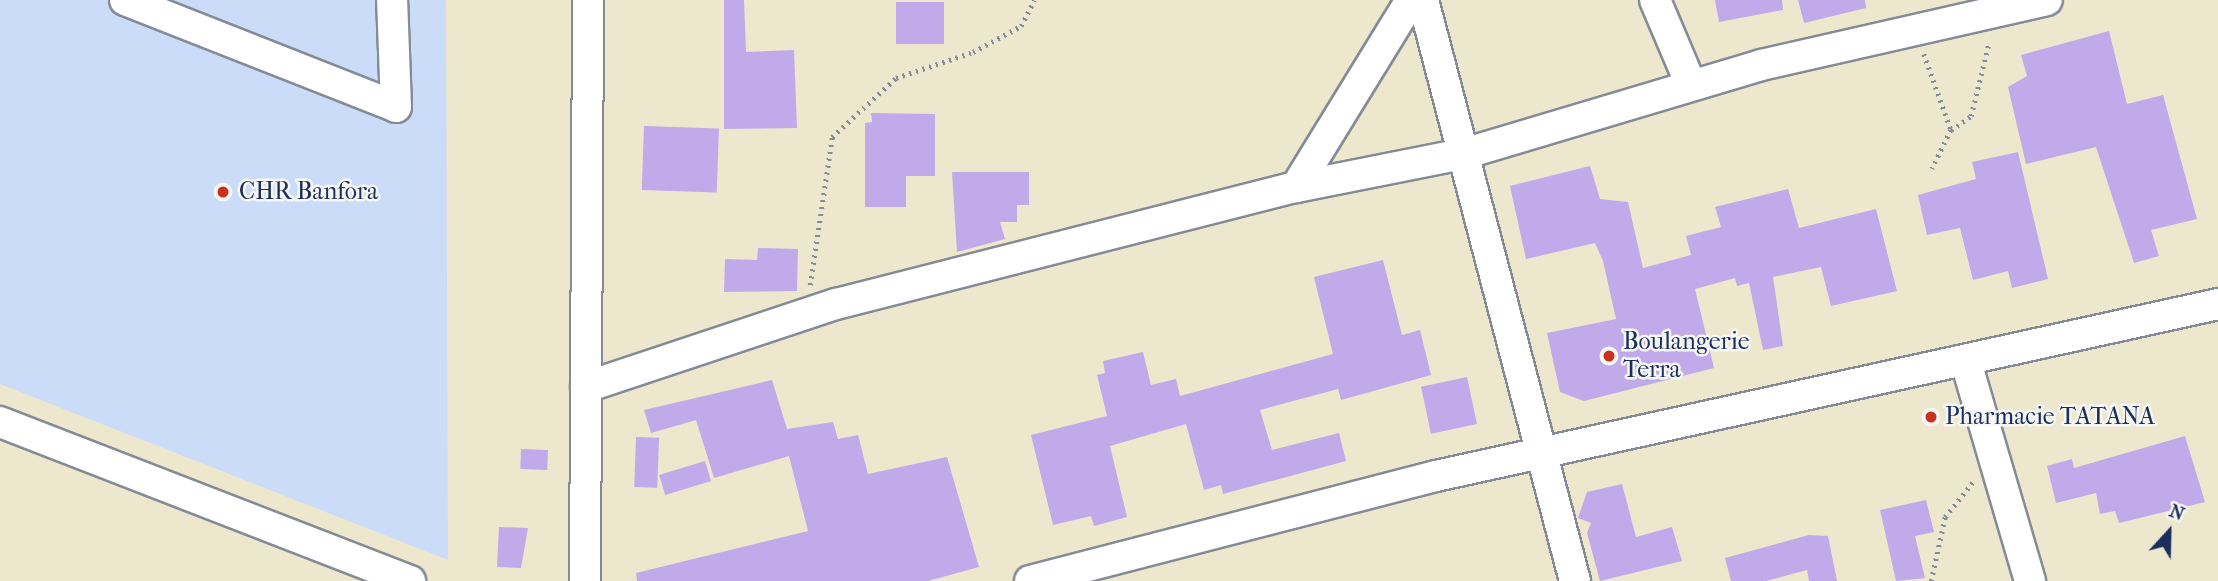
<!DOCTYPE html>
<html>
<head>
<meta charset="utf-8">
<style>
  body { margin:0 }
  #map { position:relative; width:2218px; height:581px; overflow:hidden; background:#ede7ce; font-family:"IM FELL French Canon",serif }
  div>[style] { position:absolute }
  .built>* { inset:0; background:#cbdcf9 }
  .building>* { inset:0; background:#c1aae9; transform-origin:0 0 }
  .path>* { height:4.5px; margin-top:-2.25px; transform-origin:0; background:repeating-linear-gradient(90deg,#848b96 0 2px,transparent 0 7px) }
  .roads { filter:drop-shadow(2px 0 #848b96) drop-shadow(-2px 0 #848b96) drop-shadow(0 2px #848b96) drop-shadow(0 -2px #848b96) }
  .minor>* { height:30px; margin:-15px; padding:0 15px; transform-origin:15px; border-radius:15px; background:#fff }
  .dots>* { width:19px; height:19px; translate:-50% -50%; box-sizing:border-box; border:4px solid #f6f6f2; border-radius:50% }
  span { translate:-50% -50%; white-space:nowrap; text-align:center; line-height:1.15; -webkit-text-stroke:5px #f6f6f2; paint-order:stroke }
  .poi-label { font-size:24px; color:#1b2f5e }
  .left { translate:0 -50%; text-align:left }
  .north { position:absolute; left:2134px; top:497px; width:70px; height:70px; -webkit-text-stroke:5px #f6f6f2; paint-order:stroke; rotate:22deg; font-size:19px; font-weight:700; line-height:28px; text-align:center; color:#1b2f5e }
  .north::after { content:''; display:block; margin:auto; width:24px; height:32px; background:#1b2f5e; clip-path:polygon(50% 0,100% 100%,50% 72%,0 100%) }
</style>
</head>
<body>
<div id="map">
  <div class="built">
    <div style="clip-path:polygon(0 0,446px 0,448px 560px,0 384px)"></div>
  </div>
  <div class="building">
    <div style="clip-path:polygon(724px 0,744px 0,746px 52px,794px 50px,797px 128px,724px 129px)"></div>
    <div style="clip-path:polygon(1715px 0,1782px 0,1783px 10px,1719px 22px)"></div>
    <div style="clip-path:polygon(1798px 0,1865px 0,1866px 8px,1804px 23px)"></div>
    <div style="left:896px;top:2px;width:48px;height:42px"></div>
    <div style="clip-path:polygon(2109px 31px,2127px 104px,2163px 95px,2197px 219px,2151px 230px,2159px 256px,2134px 263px,2096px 147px,2026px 164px,2008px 87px,2027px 76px,2021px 55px)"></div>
    <div style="clip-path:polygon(871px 113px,935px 114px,935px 176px,906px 176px,906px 207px,865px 207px,865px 123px,872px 122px)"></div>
    <div style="left:644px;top:126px;width:75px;height:64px;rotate:2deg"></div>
    <div style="clip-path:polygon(2018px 152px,2048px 279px,2012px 288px,2008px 271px,1973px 280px,1960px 228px,1927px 235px,1918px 195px,1976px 179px,1972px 162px)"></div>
    <div style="clip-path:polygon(1590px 166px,1600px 199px,1628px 202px,1643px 268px,1691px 255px,1686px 236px,1721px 227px,1715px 207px,1788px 189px,1799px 228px,1876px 209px,1897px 291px,1831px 306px,1821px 267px,1773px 277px,1783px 346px,1763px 350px,1749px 283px,1737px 286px,1735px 278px,1695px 289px,1714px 368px,1584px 401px,1560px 392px,1547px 333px,1616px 319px,1603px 261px,1595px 243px,1526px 259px,1510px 186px)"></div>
    <div style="clip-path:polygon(952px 172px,1029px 172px,1029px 205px,1017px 205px,1017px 222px,1000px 222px,1005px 239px,957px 252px)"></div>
    <div style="clip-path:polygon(758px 248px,798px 249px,797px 291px,724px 292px,725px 259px,757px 260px)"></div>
    <div style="clip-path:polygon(1383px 260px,1402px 335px,1420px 330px,1431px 375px,1341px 400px,1338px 389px,1260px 410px,1272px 450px,1339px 433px,1346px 461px,1223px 494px,1221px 485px,1204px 490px,1186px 424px,1110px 446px,1127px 517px,1094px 526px,1091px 516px,1053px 525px,1031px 435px,1107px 416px,1097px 375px,1105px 373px,1103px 361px,1143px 352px,1151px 385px,1176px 379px,1180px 396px,1333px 354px,1314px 277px)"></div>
    <div style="left:1467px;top:377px;width:48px;height:47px;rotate:78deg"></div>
    <div style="clip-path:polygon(772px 380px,787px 429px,833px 422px,838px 439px,858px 435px,868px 474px,947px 457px,979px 567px,928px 581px,637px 581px,636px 573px,808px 531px,789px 456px,714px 478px,696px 420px,651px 433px,644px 410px)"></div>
    <div style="clip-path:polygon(2185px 436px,2205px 502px,2119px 523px,2115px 511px,2100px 514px,2096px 493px,2056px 503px,2047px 466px,2072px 459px,2074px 468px)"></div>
    <div style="left:636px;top:437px;width:23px;height:50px;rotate:2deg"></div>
    <div style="left:521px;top:449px;width:27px;height:20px;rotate:2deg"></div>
    <div style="left:705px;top:461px;width:21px;height:48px;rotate:73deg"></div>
    <div style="clip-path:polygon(1622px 484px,1636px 537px,1672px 527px,1682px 561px,1600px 581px,1587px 533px,1591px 523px,1578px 518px,1587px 492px)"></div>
    <div style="clip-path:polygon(1926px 500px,1934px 532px,1915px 536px,1925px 578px,1896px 581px,1880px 510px)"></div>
    <div style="clip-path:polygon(499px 527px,528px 528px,521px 568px,497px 567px)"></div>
    <div style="clip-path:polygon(1809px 535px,1828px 536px,1837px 581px,1809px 581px,1807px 570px,1766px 581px,1731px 581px,1725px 558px)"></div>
  </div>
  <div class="path">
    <div style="left:1924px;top:54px;width:81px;rotate:70.4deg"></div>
    <div style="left:1951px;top:130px;width:43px;rotate:116deg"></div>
    <div style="left:1951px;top:130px;width:24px;rotate:-35deg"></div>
    <div style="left:1971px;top:116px;width:76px;rotate:-76.3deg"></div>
    <div style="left:810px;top:285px;width:150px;rotate:-81.5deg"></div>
    <div style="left:832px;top:137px;width:87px;rotate:-42.7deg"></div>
    <div style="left:896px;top:78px;width:81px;rotate:-18.7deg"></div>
    <div style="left:973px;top:52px;width:55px;rotate:-28.4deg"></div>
    <div style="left:1021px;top:26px;width:29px;rotate:-63deg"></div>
    <div style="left:1931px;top:581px;width:66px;rotate:-77.7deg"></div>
    <div style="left:1945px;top:517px;width:45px;rotate:-51.3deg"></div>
  </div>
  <div class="roads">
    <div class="minor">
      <div style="left:125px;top:0;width:291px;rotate:21.5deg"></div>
      <div style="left:396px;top:107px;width:107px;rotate:-92.1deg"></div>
      <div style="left:1423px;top:0;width:601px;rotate:75.34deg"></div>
      <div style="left:1655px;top:0;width:92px;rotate:67deg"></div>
      <div style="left:1296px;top:187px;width:220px;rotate:-58.4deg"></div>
      <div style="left:1966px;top:362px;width:228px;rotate:73.7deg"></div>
      <div style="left:586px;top:387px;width:263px;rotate:-18.4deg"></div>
      <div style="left:836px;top:304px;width:475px;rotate:-14.3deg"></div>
      <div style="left:1296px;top:187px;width:170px;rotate:-11.2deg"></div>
      <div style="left:1463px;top:154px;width:311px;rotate:-16.6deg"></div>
      <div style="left:1761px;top:65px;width:293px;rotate:-12.8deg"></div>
      <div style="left:0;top:422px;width:440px;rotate:21.2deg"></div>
      <div style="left:585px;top:581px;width:581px;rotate:-89.7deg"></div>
      <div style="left:1030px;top:581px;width:419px;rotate:-14.5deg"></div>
      <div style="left:1436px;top:476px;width:801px;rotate:-12.4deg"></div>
    </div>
  </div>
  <div class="dots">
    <div style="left:223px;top:192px;background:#c8321e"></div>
    <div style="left:1609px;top:356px;background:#c8321e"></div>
    <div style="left:1931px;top:417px;background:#c8321e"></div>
  </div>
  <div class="poi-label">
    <span class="left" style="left:239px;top:192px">CHR Banfora</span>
    <span class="left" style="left:1623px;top:356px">Boulangerie<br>Terra</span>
    <span class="left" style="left:1945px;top:417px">Pharmacie TATANA</span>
  </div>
  <div class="north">N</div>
</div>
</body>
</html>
